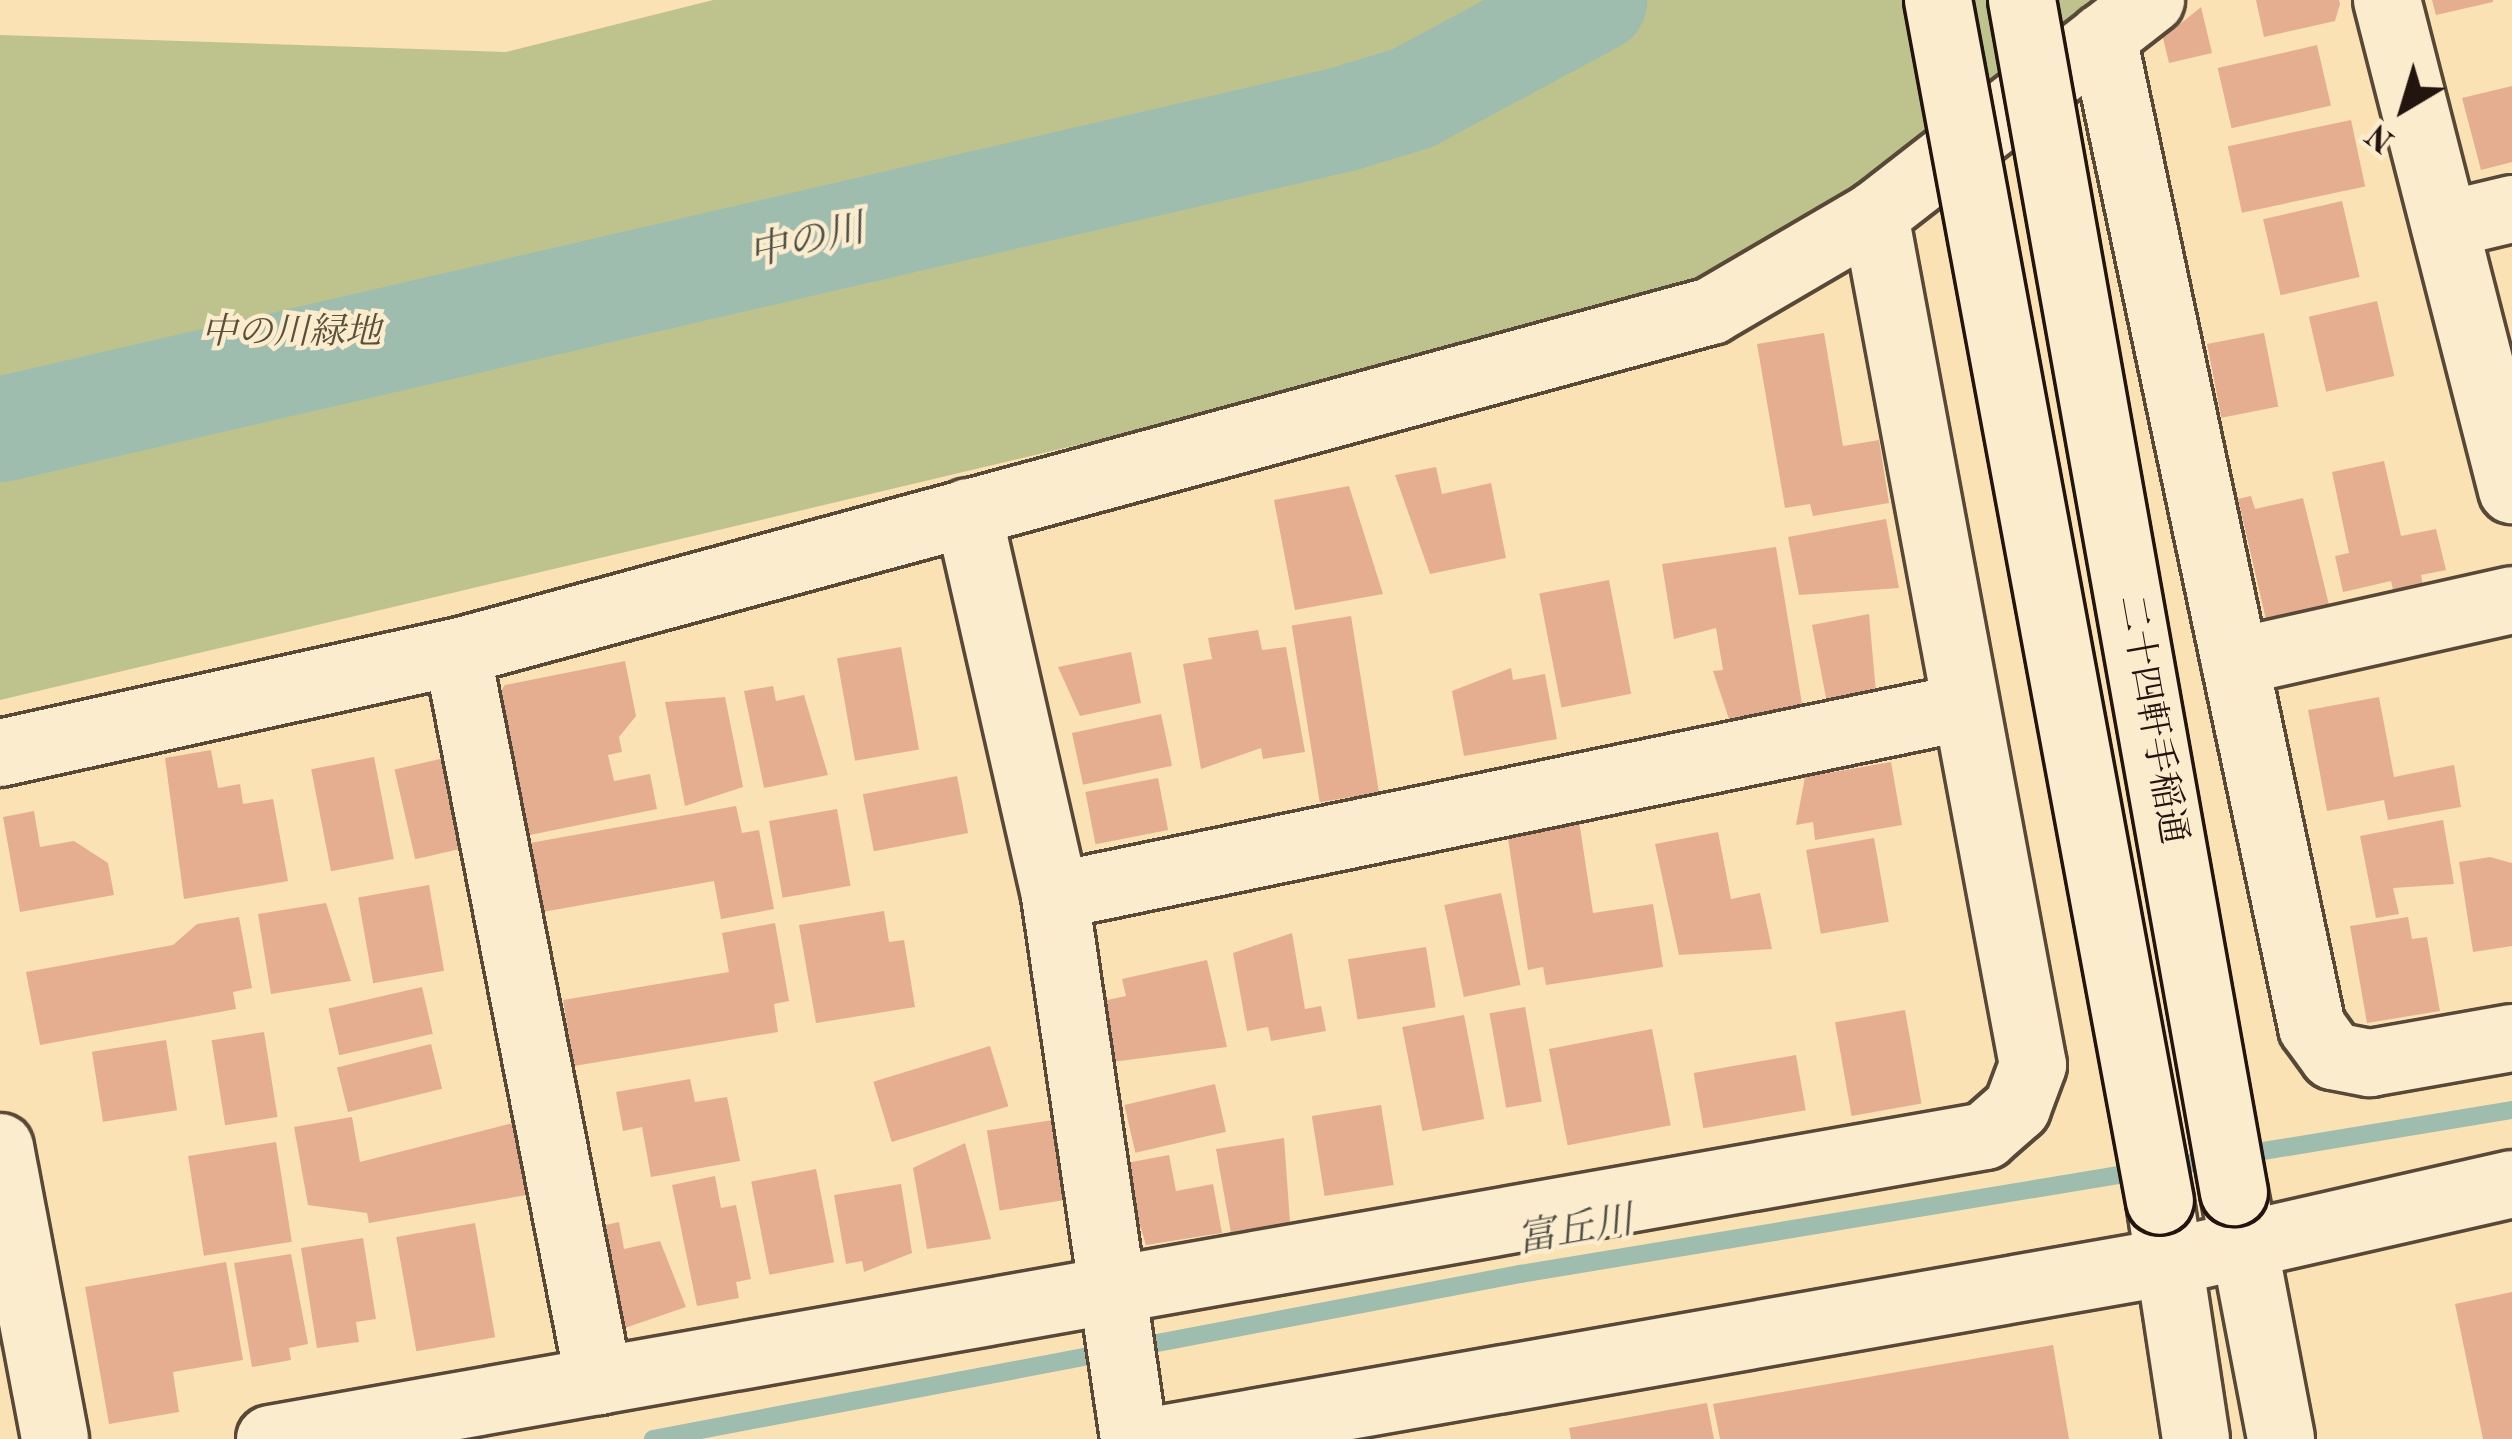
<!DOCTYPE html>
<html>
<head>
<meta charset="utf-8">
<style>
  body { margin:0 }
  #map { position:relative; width:2512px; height:1439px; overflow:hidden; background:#fae2b4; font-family:"Old Standard TT","Noto Serif JP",serif }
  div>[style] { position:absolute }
  .green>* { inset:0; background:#bec38d }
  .stream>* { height:18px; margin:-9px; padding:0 9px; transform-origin:9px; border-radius:9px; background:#9ebdaf }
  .river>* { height:105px; margin:-52.5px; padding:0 52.5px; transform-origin:52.5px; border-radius:52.5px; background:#9ebdaf }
  .building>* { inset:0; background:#e5ae90; transform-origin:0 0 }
  .roads { filter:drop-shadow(3px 0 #584838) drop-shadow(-3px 0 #584838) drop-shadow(0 3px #584838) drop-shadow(0 -3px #584838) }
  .street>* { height:66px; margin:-33px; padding:0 33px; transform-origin:33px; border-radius:33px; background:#fcecce }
  .secondary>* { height:66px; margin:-33px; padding:0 33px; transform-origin:33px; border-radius:33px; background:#fcecce }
  .bridges { filter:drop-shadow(3px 0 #22140f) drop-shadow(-3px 0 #22140f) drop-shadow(0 3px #22140f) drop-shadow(0 -3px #22140f) }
  .secondary-bridge>* { height:66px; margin:-33px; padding:0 33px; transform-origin:33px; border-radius:33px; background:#fcecce }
  span { translate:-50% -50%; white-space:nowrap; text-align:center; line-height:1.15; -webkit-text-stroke:9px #fcecce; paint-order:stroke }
  .park-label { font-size:36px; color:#59513b; font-style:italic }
  .street-label { font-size:36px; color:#22140f }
  .water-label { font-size:39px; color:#4d4f47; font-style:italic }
  .north { position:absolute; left:2344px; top:48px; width:120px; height:120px; -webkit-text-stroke:9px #fcecce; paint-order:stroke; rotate:218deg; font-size:33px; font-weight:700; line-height:48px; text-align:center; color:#22140f }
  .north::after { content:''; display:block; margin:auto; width:42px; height:54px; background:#22140f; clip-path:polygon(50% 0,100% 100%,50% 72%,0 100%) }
</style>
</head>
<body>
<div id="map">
  <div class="green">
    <div style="clip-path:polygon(713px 0,2110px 0,1730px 277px,1162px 425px,0 700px,0 35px,506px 52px)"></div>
  </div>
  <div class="stream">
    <div style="left:653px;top:1439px;width:883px;rotate:-10.78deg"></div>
    <div style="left:1520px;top:1274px;width:1005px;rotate:-9.39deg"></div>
  </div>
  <div class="river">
    <div style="left:0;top:429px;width:1377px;rotate:-13.01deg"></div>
    <div style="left:1342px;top:119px;width:72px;rotate:-16.9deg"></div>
    <div style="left:1411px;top:98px;width:208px;rotate:-28.2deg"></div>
  </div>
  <div class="building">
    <div style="clip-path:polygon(2256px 0,2339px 0,2340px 4px,2335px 21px,2264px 37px)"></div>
    <div style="clip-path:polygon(2432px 0,2493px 0,2493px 2px,2436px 15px)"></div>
    <div style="clip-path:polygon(2201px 7px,2212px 53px,2169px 63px,2163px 38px)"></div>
    <div style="left:2317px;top:45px;width:62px;height:102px;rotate:77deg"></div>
    <div style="clip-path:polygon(2512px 86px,2512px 162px,2481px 170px,2462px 98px)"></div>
    <div style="left:2351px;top:120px;width:68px;height:126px;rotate:78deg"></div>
    <div style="left:2342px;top:201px;width:78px;height:81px;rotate:77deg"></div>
    <div style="left:2377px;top:301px;width:77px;height:70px;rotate:77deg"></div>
    <div style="clip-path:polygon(1824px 333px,1843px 446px,1879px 440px,1889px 503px,1813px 516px,1810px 504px,1785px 508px,1757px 344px)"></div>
    <div style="left:2264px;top:333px;width:75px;height:58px;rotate:79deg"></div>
    <div style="clip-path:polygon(2384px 461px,2401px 536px,2436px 529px,2446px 570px,2421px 575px,2424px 591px,2395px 598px,2391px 581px,2343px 592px,2335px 556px,2349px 553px,2332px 472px)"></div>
    <div style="clip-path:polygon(1436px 467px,1442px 494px,1491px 483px,1506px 558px,1430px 574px,1395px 475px)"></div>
    <div style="clip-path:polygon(1349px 486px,1383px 594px,1295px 610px,1274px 500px)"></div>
    <div style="clip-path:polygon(2251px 496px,2255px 509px,2303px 498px,2330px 609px,2267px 624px,2238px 499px)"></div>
    <div style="clip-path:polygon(1886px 519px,1899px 588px,1799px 595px,1788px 537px)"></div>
    <div style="clip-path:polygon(1776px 547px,1804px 716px,1732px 728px,1713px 671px,1723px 670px,1716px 628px,1674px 639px,1662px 564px)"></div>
    <div style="left:1609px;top:580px;width:116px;height:71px;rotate:79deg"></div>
    <div style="clip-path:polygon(1869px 614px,1876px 693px,1827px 703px,1812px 625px)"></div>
    <div style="left:1351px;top:616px;width:179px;height:60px;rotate:81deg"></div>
    <div style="clip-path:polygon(1258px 630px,1262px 650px,1286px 647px,1305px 752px,1263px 759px,1261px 748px,1201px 769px,1183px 664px,1212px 659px,1208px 638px)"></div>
    <div style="left:901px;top:647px;width:104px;height:65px;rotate:80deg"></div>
    <div style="clip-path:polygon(1131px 652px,1141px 703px,1080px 716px,1058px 667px)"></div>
    <div style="clip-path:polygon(625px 661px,636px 716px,619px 737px,622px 752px,608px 755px,614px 781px,650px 774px,657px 809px,525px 836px,497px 696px,505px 685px)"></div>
    <div style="clip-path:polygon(1511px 668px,1513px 680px,1545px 674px,1557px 739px,1464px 756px,1452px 691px)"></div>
    <div style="clip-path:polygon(773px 686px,776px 701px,804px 695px,828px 775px,764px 788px,744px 691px)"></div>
    <div style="clip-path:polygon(725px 697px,743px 787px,685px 806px,665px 702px)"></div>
    <div style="clip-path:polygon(2379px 697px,2394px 777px,2454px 765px,2461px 807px,2388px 820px,2384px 800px,2327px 811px,2308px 710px)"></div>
    <div style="left:1161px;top:714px;width:53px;height:91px;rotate:78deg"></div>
    <div style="clip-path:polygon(211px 750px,218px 788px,240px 784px,243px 804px,273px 799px,288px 881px,184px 899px,165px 758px)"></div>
    <div style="left:453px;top:756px;width:92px;height:60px;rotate:77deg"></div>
    <div style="left:374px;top:757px;width:104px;height:64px;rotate:79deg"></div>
    <div style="clip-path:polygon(1891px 762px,1902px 825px,1815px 840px,1813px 822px,1796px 825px,1805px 777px)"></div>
    <div style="left:957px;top:776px;width:58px;height:96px;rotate:79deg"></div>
    <div style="left:1158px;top:778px;width:53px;height:74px;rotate:79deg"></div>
    <div style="clip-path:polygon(736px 806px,742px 833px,759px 830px,774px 909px,721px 919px,714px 881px,543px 912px,530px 843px)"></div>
    <div style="left:837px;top:809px;width:78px;height:69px;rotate:80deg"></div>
    <div style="clip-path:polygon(34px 811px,40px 847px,74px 841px,108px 863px,114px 895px,20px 912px,3px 817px)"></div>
    <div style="clip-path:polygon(2443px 820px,2454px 884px,2393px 888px,2399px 914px,2376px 918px,2360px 836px)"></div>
    <div style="clip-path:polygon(1579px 821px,1593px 913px,1653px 904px,1663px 967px,1546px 985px,1543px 967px,1528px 970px,1507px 832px)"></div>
    <div style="clip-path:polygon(1718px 832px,1731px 899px,1760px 893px,1772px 949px,1679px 955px,1655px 844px)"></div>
    <div style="left:1874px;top:838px;width:85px;height:69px;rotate:80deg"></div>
    <div style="clip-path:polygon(2490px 857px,2512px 863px,2512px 946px,2473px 952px,2459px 862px)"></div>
    <div style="left:429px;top:885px;width:87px;height:72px;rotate:80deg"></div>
    <div style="left:1501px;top:893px;width:94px;height:58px;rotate:78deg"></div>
    <div style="clip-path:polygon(326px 903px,351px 981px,271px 994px,258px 914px)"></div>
    <div style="clip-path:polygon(884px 911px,889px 942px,904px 940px,915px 1007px,816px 1023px,799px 925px)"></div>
    <div style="clip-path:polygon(239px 917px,252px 988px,233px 992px,236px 1009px,40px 1045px,26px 972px,173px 945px,197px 924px)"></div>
    <div style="clip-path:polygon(2408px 917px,2412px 939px,2427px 937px,2440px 1011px,2367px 1023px,2350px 926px)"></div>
    <div style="clip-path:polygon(775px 923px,789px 1001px,774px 1004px,778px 1032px,574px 1066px,563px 1000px,729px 972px,722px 933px)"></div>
    <div style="clip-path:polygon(1292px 933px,1305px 1009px,1321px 1006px,1326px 1031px,1271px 1041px,1268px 1027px,1247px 1031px,1233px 953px)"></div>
    <div style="left:1426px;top:947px;width:61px;height:79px;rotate:81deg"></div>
    <div style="clip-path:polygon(1207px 960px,1227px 1047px,1112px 1062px,1098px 1002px,1126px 996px,1122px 979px)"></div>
    <div style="left:422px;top:987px;width:48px;height:96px;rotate:77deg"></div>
    <div style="left:1525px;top:1007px;width:96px;height:36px;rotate:80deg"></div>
    <div style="left:1905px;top:1010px;width:95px;height:71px;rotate:80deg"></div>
    <div style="left:1464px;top:1015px;width:106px;height:63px;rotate:79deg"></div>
    <div style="left:1652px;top:1029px;width:98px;height:105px;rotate:79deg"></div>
    <div style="left:264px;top:1032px;width:86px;height:53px;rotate:81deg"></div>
    <div style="left:166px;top:1040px;width:71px;height:75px;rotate:81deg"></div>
    <div style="left:431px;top:1044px;width:46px;height:97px;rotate:76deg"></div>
    <div style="left:990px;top:1046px;width:63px;height:122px;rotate:73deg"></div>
    <div style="left:1796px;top:1055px;width:56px;height:104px;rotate:80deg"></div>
    <div style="clip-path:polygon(690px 1079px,695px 1102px,727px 1097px,740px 1161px,651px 1177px,642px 1127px,623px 1131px,616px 1092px)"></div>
    <div style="left:1215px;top:1084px;width:49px;height:93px;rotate:77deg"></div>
    <div style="left:1381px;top:1105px;width:81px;height:70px;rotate:81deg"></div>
    <div style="clip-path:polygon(352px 1117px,360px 1162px,529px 1119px,543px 1192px,369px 1223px,367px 1213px,308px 1205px,294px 1127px)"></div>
    <div style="left:1059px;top:1119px;width:81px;height:73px;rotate:81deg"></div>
    <div style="clip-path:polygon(1284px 1138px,1290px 1222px,1231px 1233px,1216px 1149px)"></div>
    <div style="left:276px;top:1142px;width:101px;height:89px;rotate:81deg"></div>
    <div style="clip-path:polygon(965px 1143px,991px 1239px,927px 1249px,913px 1168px)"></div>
    <div style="clip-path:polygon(1169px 1155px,1176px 1191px,1213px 1184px,1222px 1233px,1146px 1245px,1121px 1164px)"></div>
    <div style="left:816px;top:1169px;width:95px;height:66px;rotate:79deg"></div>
    <div style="clip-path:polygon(715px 1176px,721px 1208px,736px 1205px,751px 1279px,736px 1282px,739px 1298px,697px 1306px,672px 1185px)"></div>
    <div style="clip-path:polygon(901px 1184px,912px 1253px,864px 1272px,862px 1261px,846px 1264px,834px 1195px)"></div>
    <div style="clip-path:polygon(619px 1222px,624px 1249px,660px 1241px,686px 1307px,619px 1330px,597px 1227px)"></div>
    <div style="left:475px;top:1223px;width:116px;height:80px;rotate:80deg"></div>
    <div style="clip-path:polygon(363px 1238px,376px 1319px,356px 1322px,359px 1342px,317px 1348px,301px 1248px)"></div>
    <div style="clip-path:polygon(291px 1254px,308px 1344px,289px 1348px,291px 1360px,252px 1367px,234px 1263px)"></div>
    <div style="clip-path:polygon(226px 1262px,243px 1360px,173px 1372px,179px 1412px,109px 1424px,85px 1287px)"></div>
    <div style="clip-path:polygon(2512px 1292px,2512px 1439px,2483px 1439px,2455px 1304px)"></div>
    <div style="clip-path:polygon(2053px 1345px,2069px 1439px,1720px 1439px,1713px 1404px)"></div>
    <div style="clip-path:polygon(1707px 1403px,1714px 1439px,1571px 1439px,1569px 1428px)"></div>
  </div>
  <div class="roads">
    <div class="street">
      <div style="left:2387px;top:0;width:506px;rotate:75.69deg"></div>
      <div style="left:2103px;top:37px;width:1012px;rotate:78.08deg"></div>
      <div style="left:2312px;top:1027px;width:36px;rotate:54deg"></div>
      <div style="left:2333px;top:1056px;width:38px;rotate:11deg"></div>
      <div style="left:2370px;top:1063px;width:144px;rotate:-10deg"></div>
      <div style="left:2445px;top:225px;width:69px;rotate:-13.4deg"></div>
      <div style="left:968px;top:512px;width:394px;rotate:77.2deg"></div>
      <div style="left:1055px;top:896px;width:549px;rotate:81.72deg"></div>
      <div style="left:457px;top:652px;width:743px;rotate:78.98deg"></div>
      <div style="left:2235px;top:662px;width:284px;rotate:-12.6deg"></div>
      <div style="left:0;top:753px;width:468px;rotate:-12.5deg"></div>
      <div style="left:457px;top:652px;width:1300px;rotate:-15.21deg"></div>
      <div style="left:1711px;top:311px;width:190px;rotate:-30.3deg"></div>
      <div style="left:1875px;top:215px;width:350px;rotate:-37.9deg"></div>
      <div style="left:1055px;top:896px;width:929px;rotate:-11.73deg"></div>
      <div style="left:0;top:1147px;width:297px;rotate:79.3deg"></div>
      <div style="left:270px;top:1439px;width:1742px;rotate:-10.02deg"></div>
      <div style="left:1985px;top:1136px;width:43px;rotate:-41.2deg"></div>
      <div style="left:2017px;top:1108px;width:46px;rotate:-69.6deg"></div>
      <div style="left:2033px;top:1065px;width:865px;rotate:-100.53deg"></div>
      <div style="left:1162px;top:1439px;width:1022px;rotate:-9.97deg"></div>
      <div style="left:2169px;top:1262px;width:352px;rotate:-12.8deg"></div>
    </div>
    <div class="secondary">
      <div style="left:2234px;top:1192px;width:251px;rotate:79.2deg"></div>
      <div style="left:2160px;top:1201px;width:241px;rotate:81.4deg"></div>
    </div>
  </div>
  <div class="bridges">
    <div class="secondary-bridge">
      <div style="left:1938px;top:0;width:1221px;rotate:79.53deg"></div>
      <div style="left:2022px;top:0;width:1211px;rotate:79.92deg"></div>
    </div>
  </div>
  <div class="park-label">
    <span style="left:291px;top:335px">中の川緑地</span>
  </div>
  <div class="street-label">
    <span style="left:2150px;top:720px;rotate:80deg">二十四軒手稲通</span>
  </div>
  <div class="water-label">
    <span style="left:807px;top:243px;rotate:-13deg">中の川</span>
    <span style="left:1575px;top:1232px;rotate:-10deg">富丘川</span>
  </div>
  <div class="north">N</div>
</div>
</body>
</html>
